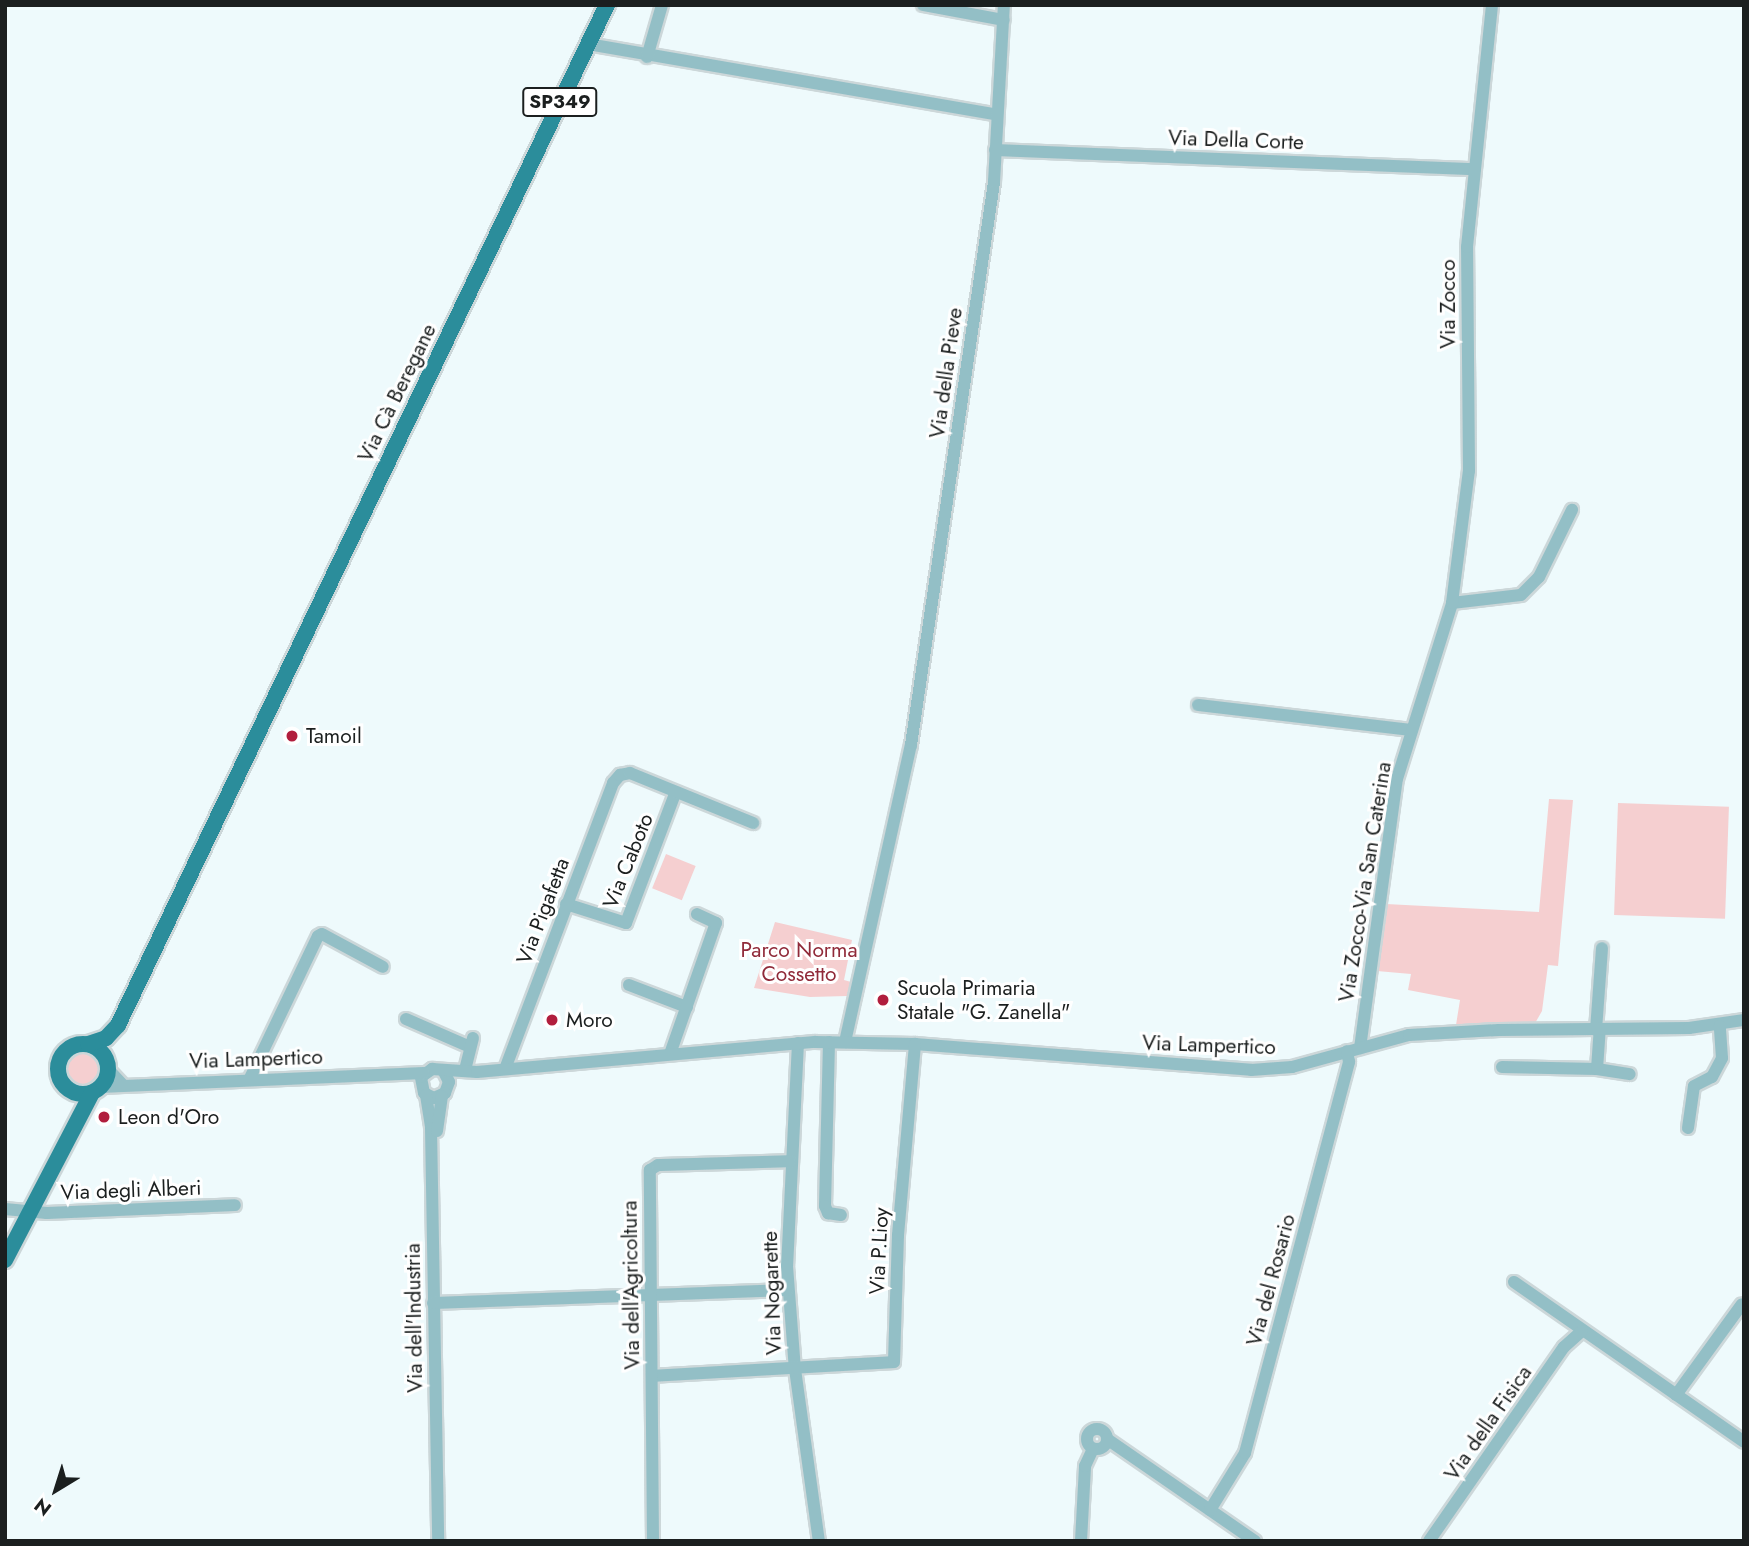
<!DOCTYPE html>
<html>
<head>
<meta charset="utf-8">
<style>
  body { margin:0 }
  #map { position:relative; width:1749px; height:1546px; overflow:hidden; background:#eefafc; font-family:Jost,sans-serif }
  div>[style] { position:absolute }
  .green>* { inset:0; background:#f5cfd0; transform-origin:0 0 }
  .round { border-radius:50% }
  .roads { filter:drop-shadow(2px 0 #ccd7d9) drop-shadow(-2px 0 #ccd7d9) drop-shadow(0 2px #ccd7d9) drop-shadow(0 -2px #ccd7d9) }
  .minor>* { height:12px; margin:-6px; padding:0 6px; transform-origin:6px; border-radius:6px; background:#93bfc6 }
  .minor>.ring { margin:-6px; padding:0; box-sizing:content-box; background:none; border:12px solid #93bfc6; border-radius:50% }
  .major>* { height:16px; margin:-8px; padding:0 8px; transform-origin:8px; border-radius:8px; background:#2b8d9b }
  .major>.ring { margin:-8px; padding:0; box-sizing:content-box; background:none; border:16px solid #2b8d9b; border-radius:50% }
  .dots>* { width:19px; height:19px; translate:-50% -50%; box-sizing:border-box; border:4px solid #fff; border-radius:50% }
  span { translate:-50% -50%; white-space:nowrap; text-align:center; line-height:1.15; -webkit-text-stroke:6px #fff; paint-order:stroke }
  .shield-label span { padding:2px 5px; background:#fff; border:2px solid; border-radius:5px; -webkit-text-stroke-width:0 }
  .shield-label { font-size:19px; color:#1b1f1f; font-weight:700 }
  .street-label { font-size:21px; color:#1b1f1f }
  .poi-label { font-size:21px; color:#1b1f1f }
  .left { translate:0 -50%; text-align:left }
  .park-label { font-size:21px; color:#902a39 }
  .frame { position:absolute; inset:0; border:7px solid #1b1f1f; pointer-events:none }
  .north { position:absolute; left:21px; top:1455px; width:70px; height:70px; -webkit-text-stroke:5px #fff; paint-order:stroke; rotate:218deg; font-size:19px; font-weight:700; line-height:28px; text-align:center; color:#1b1f1f }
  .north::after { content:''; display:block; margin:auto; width:24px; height:32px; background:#1b1f1f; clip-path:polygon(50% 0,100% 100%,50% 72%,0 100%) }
</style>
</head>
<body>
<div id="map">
  <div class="green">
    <div style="clip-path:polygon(1549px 799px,1573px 800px,1558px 966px,1548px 965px,1542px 1011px,1534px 1025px,1456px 1025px,1460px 1000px,1408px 990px,1411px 974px,1377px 971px,1386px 904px,1539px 912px)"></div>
    <div style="left:1618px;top:803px;width:111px;height:112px;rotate:2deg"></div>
    <div style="left:666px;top:854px;width:32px;height:37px;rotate:22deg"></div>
    <div style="clip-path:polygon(775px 922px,852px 940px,844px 980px,851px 982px,847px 996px,810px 997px,754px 988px)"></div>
    <div class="round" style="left:65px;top:1051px;width:36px;height:36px"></div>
  </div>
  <div class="roads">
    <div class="minor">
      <div style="left:923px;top:5px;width:82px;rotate:10.5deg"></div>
      <div style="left:588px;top:44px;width:415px;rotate:9.8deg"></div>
      <div style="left:647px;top:57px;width:54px;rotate:-73.9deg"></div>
      <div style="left:995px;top:150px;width:480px;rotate:2.3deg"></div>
      <div style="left:1452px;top:603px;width:69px;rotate:-6.6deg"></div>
      <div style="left:1521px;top:595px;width:25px;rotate:-45deg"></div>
      <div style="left:1539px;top:577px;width:75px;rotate:-63.8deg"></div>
      <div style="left:1198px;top:705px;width:215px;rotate:6.7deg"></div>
      <div style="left:566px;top:904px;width:63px;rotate:17.6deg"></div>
      <div style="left:626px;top:923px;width:138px;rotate:-69.2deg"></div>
      <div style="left:629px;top:985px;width:62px;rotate:20.8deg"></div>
      <div style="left:406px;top:1019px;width:70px;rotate:23.6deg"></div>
      <div style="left:1596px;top:1030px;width:82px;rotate:-85.8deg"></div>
      <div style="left:829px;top:1042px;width:164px;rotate:91.4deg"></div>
      <div style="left:825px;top:1206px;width:8px;rotate:67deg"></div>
      <div style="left:828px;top:1213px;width:13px;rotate:9deg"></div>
      <div style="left:845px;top:1042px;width:304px;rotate:-77.5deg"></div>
      <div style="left:911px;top:745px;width:569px;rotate:-81.61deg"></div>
      <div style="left:994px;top:182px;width:177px;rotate:-86.8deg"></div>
      <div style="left:798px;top:1043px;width:223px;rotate:92.8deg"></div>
      <div style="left:787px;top:1266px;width:103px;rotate:85.6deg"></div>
      <div style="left:795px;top:1369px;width:174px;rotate:82.1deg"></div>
      <div style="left:1360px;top:1048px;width:272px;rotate:-82.2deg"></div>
      <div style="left:1397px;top:779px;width:184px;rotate:-72.6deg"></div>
      <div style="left:1452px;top:603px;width:133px;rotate:-82.7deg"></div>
      <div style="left:1469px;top:471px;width:224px;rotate:-90.5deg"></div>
      <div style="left:1467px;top:247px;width:243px;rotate:-84.1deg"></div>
      <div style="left:670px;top:1054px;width:139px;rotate:-70.7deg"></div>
      <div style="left:716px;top:923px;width:21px;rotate:-155deg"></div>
      <div style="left:1502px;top:1067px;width:95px;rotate:1.2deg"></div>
      <div style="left:1597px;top:1069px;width:39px;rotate:-86deg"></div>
      <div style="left:108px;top:1069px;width:21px;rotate:47deg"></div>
      <div style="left:505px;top:1069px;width:306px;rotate:-69.3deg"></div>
      <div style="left:613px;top:783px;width:11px;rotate:-49deg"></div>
      <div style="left:620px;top:775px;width:10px;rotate:-11deg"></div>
      <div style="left:630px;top:773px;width:133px;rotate:22.1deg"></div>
      <div style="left:1597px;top:1069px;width:33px;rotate:9deg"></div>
      <div style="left:465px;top:1070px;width:33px;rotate:-76deg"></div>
      <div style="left:444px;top:1072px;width:11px;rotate:63deg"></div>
      <div style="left:449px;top:1082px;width:12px;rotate:110deg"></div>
      <div style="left:445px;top:1093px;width:12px;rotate:156deg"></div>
      <div style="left:434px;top:1098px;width:11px;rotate:-153deg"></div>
      <div style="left:424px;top:1093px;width:16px;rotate:-101deg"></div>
      <div style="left:421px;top:1077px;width:14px;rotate:-36deg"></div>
      <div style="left:432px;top:1069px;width:45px;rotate:3.8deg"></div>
      <div style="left:477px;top:1072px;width:339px;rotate:-5.1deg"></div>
      <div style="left:815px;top:1042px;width:100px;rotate:1.1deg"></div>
      <div style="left:915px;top:1044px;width:337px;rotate:4.4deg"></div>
      <div style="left:1251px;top:1070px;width:41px;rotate:-4.2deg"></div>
      <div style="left:1292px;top:1067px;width:121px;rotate:-15.3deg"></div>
      <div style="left:1409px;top:1035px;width:90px;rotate:-3.2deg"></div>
      <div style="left:1499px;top:1030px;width:190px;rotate:-0.6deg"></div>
      <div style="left:1689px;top:1028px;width:56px;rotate:-8.3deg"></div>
      <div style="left:250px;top:1078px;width:157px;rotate:-64.4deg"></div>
      <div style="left:318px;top:936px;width:4px;rotate:-27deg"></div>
      <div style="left:322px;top:934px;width:69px;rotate:28.4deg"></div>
      <div style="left:101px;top:1087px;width:323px;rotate:-2.5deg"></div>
      <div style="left:426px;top:1095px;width:33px;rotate:81deg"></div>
      <div style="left:431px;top:1128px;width:413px;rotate:89deg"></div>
      <div style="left:1688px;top:1128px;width:42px;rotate:-81.9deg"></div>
      <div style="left:1694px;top:1086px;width:20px;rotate:-27deg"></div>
      <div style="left:1712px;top:1077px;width:21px;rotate:-62deg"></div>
      <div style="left:1722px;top:1058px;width:32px;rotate:-94deg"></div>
      <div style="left:437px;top:1131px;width:35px;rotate:-82deg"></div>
      <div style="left:5px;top:1209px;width:42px;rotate:5.4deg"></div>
      <div style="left:47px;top:1213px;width:188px;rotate:-2.4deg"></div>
      <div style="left:1514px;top:1282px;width:280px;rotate:34.8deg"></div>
      <div style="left:433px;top:1303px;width:355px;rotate:-2.1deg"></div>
      <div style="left:652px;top:1376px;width:242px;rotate:-3.3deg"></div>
      <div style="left:894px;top:1362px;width:127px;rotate:-88.2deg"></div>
      <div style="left:898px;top:1235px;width:192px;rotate:-84.9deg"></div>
      <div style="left:1676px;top:1395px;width:112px;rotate:-54deg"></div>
      <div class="ring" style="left:1087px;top:1429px;width:8px;height:8px"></div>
      <div style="left:1107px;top:1439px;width:180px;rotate:34.6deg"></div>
      <div style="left:1210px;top:1510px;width:67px;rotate:-58.4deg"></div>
      <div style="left:1245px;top:1453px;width:405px;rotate:-75.1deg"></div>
      <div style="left:1349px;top:1062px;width:11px;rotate:-100deg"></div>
      <div style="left:653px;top:1541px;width:371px;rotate:-90.5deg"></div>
      <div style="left:650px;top:1170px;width:9px;rotate:-32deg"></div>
      <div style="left:658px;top:1165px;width:132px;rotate:-1.7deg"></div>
      <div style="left:1081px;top:1541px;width:75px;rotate:-86.9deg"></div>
      <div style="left:1085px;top:1466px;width:19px;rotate:-65deg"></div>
      <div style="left:1429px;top:1541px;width:236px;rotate:-55.2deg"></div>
      <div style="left:1564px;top:1347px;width:24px;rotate:-42deg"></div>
    </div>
    <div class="major">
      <div class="ring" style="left:58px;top:1044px;width:34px;height:34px"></div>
      <div style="left:88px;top:1044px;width:19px;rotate:-18deg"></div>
      <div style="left:106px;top:1038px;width:18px;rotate:-47deg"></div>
      <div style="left:118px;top:1025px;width:1131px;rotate:-64.39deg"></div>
      <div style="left:5px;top:1260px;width:188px;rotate:-62.5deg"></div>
    </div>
  </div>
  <div class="dots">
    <div style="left:292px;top:736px;background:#b11e3d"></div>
    <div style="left:883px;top:1000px;background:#b11e3d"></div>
    <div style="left:552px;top:1020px;background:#b11e3d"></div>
    <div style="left:104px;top:1117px;background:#b11e3d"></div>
  </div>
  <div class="shield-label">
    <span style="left:560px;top:102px">SP349</span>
  </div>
  <div class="street-label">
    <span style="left:1236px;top:140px;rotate:2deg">Via Della Corte</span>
    <span style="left:1448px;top:304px;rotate:-90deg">Via Zocco</span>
    <span style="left:946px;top:373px;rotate:-82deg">Via della Pieve</span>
    <span style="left:397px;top:393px;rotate:-64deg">Via Cà Beregane</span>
    <span style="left:628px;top:861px;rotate:-68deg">Via Caboto</span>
    <span style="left:1365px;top:882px;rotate:-81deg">Via Zocco-Via San Caterina</span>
    <span style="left:543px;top:911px;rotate:-69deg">Via Pigafetta</span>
    <span style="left:1209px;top:1045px;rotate:2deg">Via Lampertico</span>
    <span style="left:256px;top:1059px;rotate:-2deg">Via Lampertico</span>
    <span style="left:131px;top:1190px;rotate:-2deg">Via degli Alberi</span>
    <span style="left:879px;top:1251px;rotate:-87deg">Via P.Lioy</span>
    <span style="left:1271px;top:1280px;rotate:-75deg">Via del Rosario</span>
    <span style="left:631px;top:1285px;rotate:-91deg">Via dell'Agricoltura</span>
    <span style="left:772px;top:1293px;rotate:-92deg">Via Nogarette</span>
    <span style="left:414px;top:1318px;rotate:-91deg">Via dell'Industria</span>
    <span style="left:1488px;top:1423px;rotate:-55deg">Via della Fisica</span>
  </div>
  <div class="poi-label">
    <span class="left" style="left:306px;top:736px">Tamoil</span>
    <span class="left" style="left:897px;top:1000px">Scuola Primaria<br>Statale "G. Zanella"</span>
    <span class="left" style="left:566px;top:1020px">Moro</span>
    <span class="left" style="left:118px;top:1117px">Leon d'Oro</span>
  </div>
  <div class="park-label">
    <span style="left:799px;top:962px">Parco Norma<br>Cossetto</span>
  </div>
  <div class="frame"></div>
  <div class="north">N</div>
</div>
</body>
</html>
